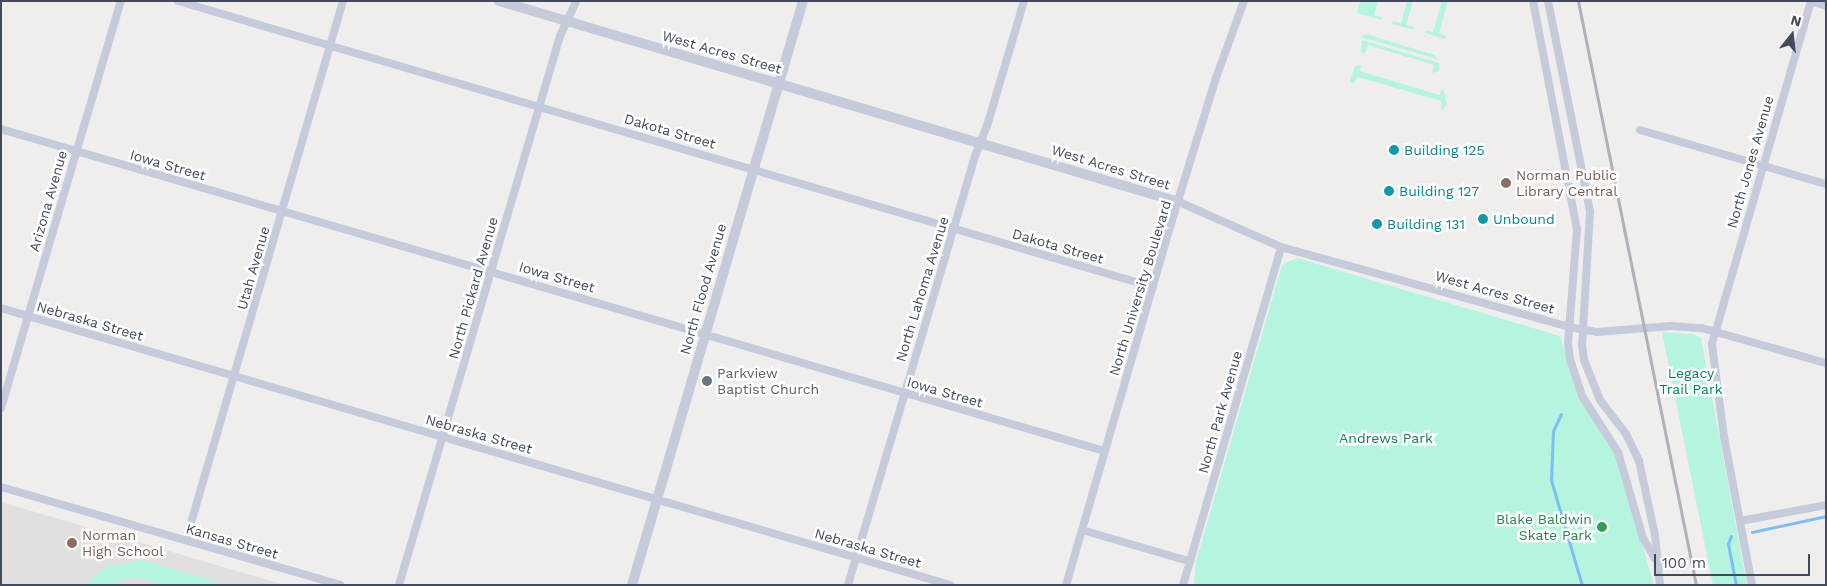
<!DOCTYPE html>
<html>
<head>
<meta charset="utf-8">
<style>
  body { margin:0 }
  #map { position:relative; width:1827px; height:586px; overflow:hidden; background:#f0eeed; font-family:"Work Sans",sans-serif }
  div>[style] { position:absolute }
  .education>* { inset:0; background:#e2dfdf }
  .green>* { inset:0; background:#b5f4de }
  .stream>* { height:3px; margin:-1.5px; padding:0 1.5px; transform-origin:1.5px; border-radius:1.5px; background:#7dbef6 }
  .minor>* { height:8px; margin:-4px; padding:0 4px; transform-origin:4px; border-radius:4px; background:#c5cbda }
  .tertiary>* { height:10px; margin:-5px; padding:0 5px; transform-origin:5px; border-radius:5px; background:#c5cbda }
  .rail>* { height:3px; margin:-1.5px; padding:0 1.5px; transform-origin:1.5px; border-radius:1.5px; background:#afb0b9 }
  .dots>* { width:14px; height:14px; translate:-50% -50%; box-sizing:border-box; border:2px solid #fff; border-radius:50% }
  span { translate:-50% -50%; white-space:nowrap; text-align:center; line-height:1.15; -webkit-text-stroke:5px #fff; paint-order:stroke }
  .street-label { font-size:14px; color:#434a5d }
  .culture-label { font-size:14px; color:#0d838f }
  .left { translate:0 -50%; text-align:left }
  .education-label { font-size:14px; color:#785e54 }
  .worship-label { font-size:14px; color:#5b616d }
  .park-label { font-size:14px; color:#0c8164 }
  .leisure-label { font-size:14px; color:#27864d }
  .right { translate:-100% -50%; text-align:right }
  .frame { position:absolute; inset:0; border:2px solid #434a5d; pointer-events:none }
  .north { position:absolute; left:1767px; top:10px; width:50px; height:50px; -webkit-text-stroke:4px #fff; paint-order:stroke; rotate:16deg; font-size:14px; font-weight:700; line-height:20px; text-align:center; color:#434a5d }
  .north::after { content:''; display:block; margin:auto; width:18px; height:22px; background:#434a5d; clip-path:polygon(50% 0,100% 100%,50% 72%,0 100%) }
  .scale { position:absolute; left:1654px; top:554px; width:156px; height:22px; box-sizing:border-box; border:2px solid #434a5d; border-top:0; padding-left:6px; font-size:15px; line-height:18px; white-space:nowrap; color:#434a5d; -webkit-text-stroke:4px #fff; paint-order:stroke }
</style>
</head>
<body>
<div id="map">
  <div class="education">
    <div style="clip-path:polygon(1px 502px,285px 585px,1px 585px)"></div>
  </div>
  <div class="green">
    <div style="clip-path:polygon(1360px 1px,1378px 1px,1374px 15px,1382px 17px,1381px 20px,1357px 13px)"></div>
    <div style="clip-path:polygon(1407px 1px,1413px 1px,1406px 25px,1414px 27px,1413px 30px,1392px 24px,1393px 21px,1401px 23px)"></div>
    <div style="clip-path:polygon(1442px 1px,1448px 1px,1439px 33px,1446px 36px,1445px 39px,1425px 33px,1426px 30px,1433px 32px)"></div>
    <div style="clip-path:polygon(1366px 34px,1434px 55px,1437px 59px,1361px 37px)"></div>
    <div style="clip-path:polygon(1362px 40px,1439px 63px,1439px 71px,1432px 73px,1434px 65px,1368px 45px,1365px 53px,1361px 52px)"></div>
    <div style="clip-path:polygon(1361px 65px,1360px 71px,1439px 95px,1443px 88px,1447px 105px,1442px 110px,1441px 101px,1358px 77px,1353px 84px,1350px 81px,1355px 66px)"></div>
    <div style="clip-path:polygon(1297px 258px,1560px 336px,1580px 400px,1617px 457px,1654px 585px,1194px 585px,1196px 561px,1282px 265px)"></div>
    <div style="clip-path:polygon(1662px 332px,1692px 334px,1701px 338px,1747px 585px,1713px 585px)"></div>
    <div style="clip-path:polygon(140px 560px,145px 561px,228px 585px,166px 585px,135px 577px,108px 585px,83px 585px,106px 567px)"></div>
  </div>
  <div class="stream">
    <div style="left:1561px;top:414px;width:19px;rotate:115deg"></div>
    <div style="left:1553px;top:431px;width:49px;rotate:92.3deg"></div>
    <div style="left:1551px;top:480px;width:109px;rotate:73.6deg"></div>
    <div style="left:1752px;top:532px;width:76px;rotate:-12.2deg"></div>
    <div style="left:1731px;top:536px;width:9px;rotate:111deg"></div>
    <div style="left:1728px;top:544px;width:42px;rotate:79deg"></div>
  </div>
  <div class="minor">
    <div style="left:178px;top:1px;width:1016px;rotate:16.35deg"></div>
    <div style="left:1533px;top:1px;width:232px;rotate:79.1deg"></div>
    <div style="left:1577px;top:229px;width:114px;rotate:94.5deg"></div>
    <div style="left:1568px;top:343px;width:16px;rotate:83deg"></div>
    <div style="left:1570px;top:359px;width:39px;rotate:72deg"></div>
    <div style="left:1582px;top:396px;width:67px;rotate:57.3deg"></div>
    <div style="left:1618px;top:452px;width:90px;rotate:73.8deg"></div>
    <div style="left:1643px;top:538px;width:24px;rotate:60deg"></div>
    <div style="left:1548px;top:1px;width:215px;rotate:78.7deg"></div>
    <div style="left:1590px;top:212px;width:133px;rotate:93.4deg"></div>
    <div style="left:1582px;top:345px;width:15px;rotate:82deg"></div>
    <div style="left:1584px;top:360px;width:43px;rotate:68.2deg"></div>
    <div style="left:1600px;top:400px;width:43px;rotate:52.6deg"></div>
    <div style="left:1626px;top:434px;width:30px;rotate:64deg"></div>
    <div style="left:1639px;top:461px;width:76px;rotate:77.8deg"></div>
    <div style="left:1655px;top:535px;width:50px;rotate:84.3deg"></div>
    <div style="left:1810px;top:1px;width:17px;rotate:17deg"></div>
    <div style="left:1px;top:129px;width:1149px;rotate:16.27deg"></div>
    <div style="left:1640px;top:130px;width:194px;rotate:16.2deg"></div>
    <div style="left:1179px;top:202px;width:111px;rotate:23.8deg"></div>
    <div style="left:1281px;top:247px;width:299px;rotate:15.5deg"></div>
    <div style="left:1569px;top:327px;width:28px;rotate:10deg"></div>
    <div style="left:1597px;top:332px;width:74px;rotate:-4.6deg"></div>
    <div style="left:1671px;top:326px;width:31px;rotate:4deg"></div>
    <div style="left:1702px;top:328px;width:129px;rotate:15.8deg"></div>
    <div style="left:1px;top:308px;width:989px;rotate:16.27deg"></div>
    <div style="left:1px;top:408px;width:424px;rotate:-73.6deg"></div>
    <div style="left:1px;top:487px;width:353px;rotate:16.1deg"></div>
    <div style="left:1740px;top:521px;width:87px;rotate:-10.5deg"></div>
    <div style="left:1082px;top:530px;width:111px;rotate:16.2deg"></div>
    <div style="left:186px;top:540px;width:561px;rotate:-73.76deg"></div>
    <div style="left:399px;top:585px;width:572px;rotate:-73.66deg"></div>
    <div style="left:560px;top:36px;width:38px;rotate:-65deg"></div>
    <div style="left:848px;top:585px;width:450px;rotate:-73.5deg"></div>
    <div style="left:976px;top:154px;width:30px;rotate:-69deg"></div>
    <div style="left:987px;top:126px;width:130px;rotate:-73.5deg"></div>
    <div style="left:1066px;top:585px;width:380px;rotate:-73.8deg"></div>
    <div style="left:1172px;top:220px;width:152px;rotate:-72.8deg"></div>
    <div style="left:1217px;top:75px;width:79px;rotate:-70deg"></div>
    <div style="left:1183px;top:585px;width:352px;rotate:-73.8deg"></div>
    <div style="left:1752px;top:585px;width:151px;rotate:-100.7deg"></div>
    <div style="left:1724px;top:437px;width:94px;rotate:-97.4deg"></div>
    <div style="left:1712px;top:344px;width:357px;rotate:-73.9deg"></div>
  </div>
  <div class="tertiary">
    <div style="left:499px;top:1px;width:709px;rotate:16.47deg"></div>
    <div style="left:632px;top:585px;width:609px;rotate:-73.68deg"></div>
  </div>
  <div class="rail">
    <div style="left:1578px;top:1px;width:596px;rotate:78.58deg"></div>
  </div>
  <div class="dots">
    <div style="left:1394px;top:150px;background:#0f9aa8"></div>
    <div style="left:1506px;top:183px;background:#8d6e63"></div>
    <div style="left:1389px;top:191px;background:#0f9aa8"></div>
    <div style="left:1483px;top:219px;background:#0f9aa8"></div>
    <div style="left:1377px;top:224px;background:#0f9aa8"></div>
    <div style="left:707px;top:381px;background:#6b7280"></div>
    <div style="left:1602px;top:527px;background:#2e9e5b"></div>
    <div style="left:72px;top:543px;background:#8d6e63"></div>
  </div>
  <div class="street-label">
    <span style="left:722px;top:52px;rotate:16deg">West Acres Street</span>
    <span style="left:670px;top:131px;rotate:16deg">Dakota Street</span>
    <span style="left:1750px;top:162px;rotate:-74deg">North Jones Avenue</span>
    <span style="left:168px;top:165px;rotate:16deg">Iowa Street</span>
    <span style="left:1111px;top:167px;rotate:17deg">West Acres Street</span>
    <span style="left:48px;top:201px;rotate:-74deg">Arizona Avenue</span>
    <span style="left:1058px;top:246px;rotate:16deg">Dakota Street</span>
    <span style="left:253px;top:268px;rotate:-74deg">Utah Avenue</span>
    <span style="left:557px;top:277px;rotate:16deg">Iowa Street</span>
    <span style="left:473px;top:288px;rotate:-74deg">North Pickard Avenue</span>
    <span style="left:1140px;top:288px;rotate:-73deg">North University Boulevard</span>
    <span style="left:703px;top:289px;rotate:-74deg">North Flood Avenue</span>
    <span style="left:922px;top:289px;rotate:-73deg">North Lahoma Avenue</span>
    <span style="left:1495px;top:292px;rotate:16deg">West Acres Street</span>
    <span style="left:90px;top:321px;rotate:16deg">Nebraska Street</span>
    <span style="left:945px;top:392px;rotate:16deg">Iowa Street</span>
    <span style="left:1220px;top:412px;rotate:-74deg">North Park Avenue</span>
    <span style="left:479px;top:434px;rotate:16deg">Nebraska Street</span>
    <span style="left:232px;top:541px;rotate:16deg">Kansas Street</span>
    <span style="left:868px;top:548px;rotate:16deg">Nebraska Street</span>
  </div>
  <div class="culture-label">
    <span class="left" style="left:1404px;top:150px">Building 125</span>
    <span class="left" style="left:1399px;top:191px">Building 127</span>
    <span class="left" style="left:1493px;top:219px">Unbound</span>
    <span class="left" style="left:1387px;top:224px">Building 131</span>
  </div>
  <div class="education-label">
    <span class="left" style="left:1516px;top:183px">Norman Public<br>Library Central</span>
    <span class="left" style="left:82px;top:543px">Norman<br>High School</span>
  </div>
  <div class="worship-label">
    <span class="left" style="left:717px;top:381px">Parkview<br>Baptist Church</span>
  </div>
  <div class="park-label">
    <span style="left:1691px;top:381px">Legacy<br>Trail Park</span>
    <span style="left:1386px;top:438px">Andrews Park</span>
  </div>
  <div class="leisure-label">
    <span class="right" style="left:1592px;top:527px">Blake Baldwin<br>Skate Park</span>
  </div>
  <div class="frame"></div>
  <div class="north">N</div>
  <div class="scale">100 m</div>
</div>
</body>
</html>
